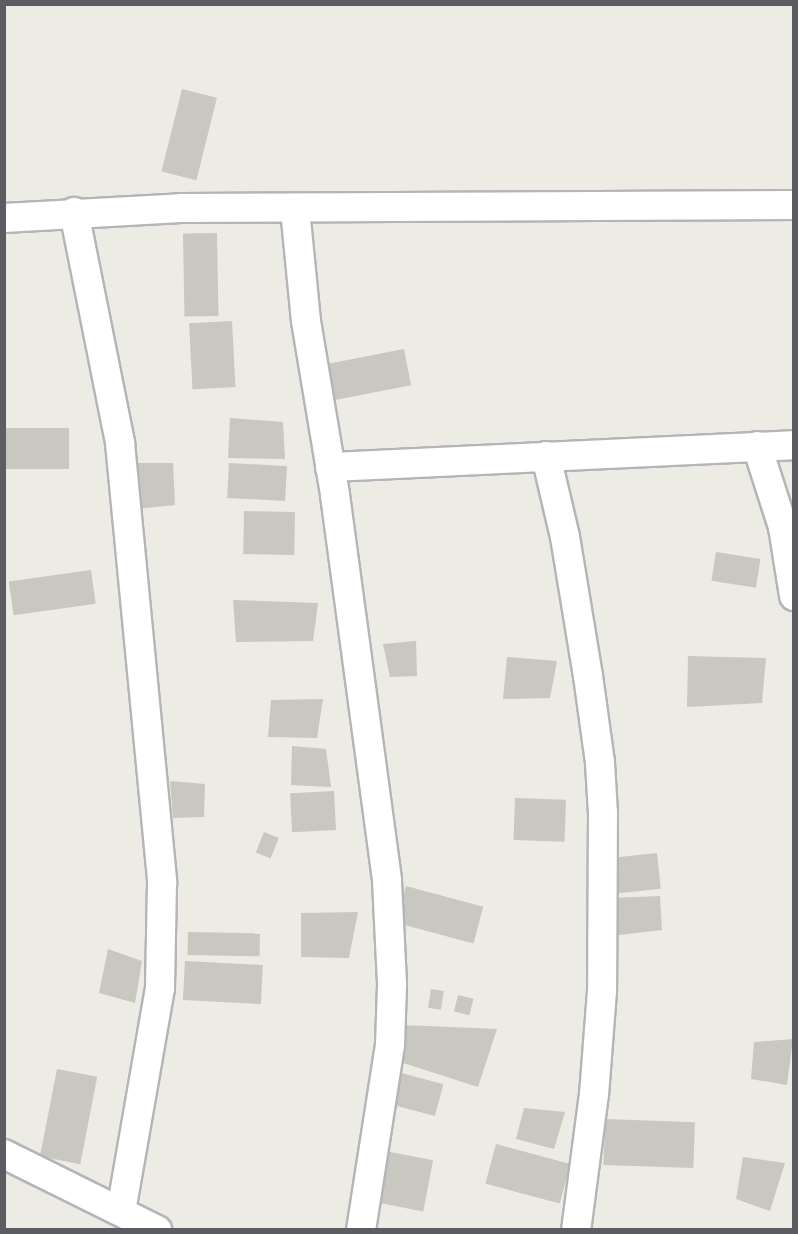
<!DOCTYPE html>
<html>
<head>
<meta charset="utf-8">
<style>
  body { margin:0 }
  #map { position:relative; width:798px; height:1234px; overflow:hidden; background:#ecece4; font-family:"DM Sans",sans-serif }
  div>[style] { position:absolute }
  .building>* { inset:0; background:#c8c7c0; transform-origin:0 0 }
  .roads { filter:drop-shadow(2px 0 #b4b4b9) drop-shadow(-2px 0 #b4b4b9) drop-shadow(0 2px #b4b4b9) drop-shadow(0 -2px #b4b4b9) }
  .minor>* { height:28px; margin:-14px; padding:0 14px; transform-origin:14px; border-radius:14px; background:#fff }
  span { translate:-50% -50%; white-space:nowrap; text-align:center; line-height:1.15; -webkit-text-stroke:4.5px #fff; paint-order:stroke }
  .frame { position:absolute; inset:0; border:6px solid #5c5d62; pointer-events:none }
</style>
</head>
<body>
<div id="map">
  <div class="building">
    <div style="left:182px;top:89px;width:36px;height:85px;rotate:14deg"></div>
    <div style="left:217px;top:233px;width:83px;height:34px;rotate:89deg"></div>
    <div style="left:232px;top:321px;width:66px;height:43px;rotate:87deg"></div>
    <div style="left:404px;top:349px;width:37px;height:80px;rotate:79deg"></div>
    <div style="clip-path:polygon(230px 418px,283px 422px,285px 459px,228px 458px)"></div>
    <div style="left:69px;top:428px;width:41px;height:65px;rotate:90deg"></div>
    <div style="clip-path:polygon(130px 463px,173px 463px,175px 505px,136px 509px)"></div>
    <div style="left:229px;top:463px;width:58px;height:35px;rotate:3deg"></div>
    <div style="left:244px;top:511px;width:51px;height:43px;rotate:1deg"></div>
    <div style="left:716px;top:552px;width:45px;height:29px;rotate:9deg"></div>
    <div style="left:91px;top:570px;width:34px;height:83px;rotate:82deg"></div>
    <div style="clip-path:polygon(233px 600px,318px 603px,313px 641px,236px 642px)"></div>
    <div style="clip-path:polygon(416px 641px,417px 676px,390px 677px,383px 644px)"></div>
    <div style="clip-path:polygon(688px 656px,766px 658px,762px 703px,687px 707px)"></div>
    <div style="clip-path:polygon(507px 657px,557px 661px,550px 698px,503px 699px)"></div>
    <div style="clip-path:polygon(323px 699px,317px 738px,268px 737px,271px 700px)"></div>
    <div style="clip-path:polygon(292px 746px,326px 749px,331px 787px,291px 785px)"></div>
    <div style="clip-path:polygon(170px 781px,205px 784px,204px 817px,173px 818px)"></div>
    <div style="left:334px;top:791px;width:39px;height:44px;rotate:87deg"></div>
    <div style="left:515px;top:798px;width:51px;height:42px;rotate:2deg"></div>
    <div style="left:264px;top:832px;width:16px;height:22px;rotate:22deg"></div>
    <div style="left:657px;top:853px;width:36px;height:47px;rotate:84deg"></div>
    <div style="left:406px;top:886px;width:80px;height:38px;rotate:15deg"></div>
    <div style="clip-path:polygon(660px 896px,662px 930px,611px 936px,612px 898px)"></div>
    <div style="clip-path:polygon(358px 912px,349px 958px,301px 957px,301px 913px)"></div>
    <div style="left:188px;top:932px;width:72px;height:23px;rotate:1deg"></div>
    <div style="clip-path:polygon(108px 949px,142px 961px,135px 1003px,99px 993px)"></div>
    <div style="left:185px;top:961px;width:78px;height:39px;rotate:3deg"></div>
    <div style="left:431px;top:989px;width:13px;height:19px;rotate:9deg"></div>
    <div style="left:458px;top:995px;width:16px;height:17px;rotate:14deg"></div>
    <div style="clip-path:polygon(402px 1025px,497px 1029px,478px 1087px,397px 1061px)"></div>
    <div style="clip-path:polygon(793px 1039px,787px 1085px,751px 1079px,754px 1042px)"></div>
    <div style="left:57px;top:1069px;width:41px;height:89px;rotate:11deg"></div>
    <div style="left:398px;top:1072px;width:47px;height:33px;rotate:15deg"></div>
    <div style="clip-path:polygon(524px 1108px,565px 1112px,554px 1149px,516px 1139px)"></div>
    <div style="left:605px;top:1119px;width:90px;height:46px;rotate:2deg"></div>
    <div style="left:496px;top:1144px;width:77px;height:41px;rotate:15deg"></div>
    <div style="left:385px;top:1151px;width:49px;height:52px;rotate:11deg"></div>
    <div style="clip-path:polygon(743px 1157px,785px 1163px,770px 1211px,736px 1199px)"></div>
  </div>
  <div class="roads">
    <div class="minor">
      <div style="left:295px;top:209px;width:113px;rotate:84.4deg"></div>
      <div style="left:306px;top:321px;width:176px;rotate:80.5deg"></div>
      <div style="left:335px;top:495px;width:389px;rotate:82.3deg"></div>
      <div style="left:387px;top:881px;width:104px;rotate:87.2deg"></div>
      <div style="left:392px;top:985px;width:60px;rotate:91.9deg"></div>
      <div style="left:390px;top:1045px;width:187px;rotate:98.9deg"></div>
      <div style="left:74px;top:212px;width:236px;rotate:78.7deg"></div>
      <div style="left:120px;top:443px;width:442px;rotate:84.5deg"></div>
      <div style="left:162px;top:883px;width:105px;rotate:91.1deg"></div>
      <div style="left:160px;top:988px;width:226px;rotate:99.9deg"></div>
      <div style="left:4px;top:218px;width:177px;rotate:-3.2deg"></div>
      <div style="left:181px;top:208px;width:613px;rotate:-0.28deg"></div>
      <div style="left:757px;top:446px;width:85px;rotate:72.2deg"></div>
      <div style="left:783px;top:527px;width:70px;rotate:80.9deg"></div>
      <div style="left:546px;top:456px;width:83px;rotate:76.8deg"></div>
      <div style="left:565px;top:537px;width:141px;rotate:80.6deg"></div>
      <div style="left:588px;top:676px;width:88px;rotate:82.1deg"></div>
      <div style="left:600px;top:763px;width:50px;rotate:86.6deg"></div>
      <div style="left:603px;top:813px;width:178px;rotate:90.3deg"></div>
      <div style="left:602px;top:991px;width:103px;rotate:94.4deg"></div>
      <div style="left:594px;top:1094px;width:137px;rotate:97.5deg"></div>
      <div style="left:330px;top:467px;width:465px;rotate:-2.7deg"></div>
      <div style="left:4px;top:1154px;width:171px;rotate:26.4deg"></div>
    </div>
  </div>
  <div class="frame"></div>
</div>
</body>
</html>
